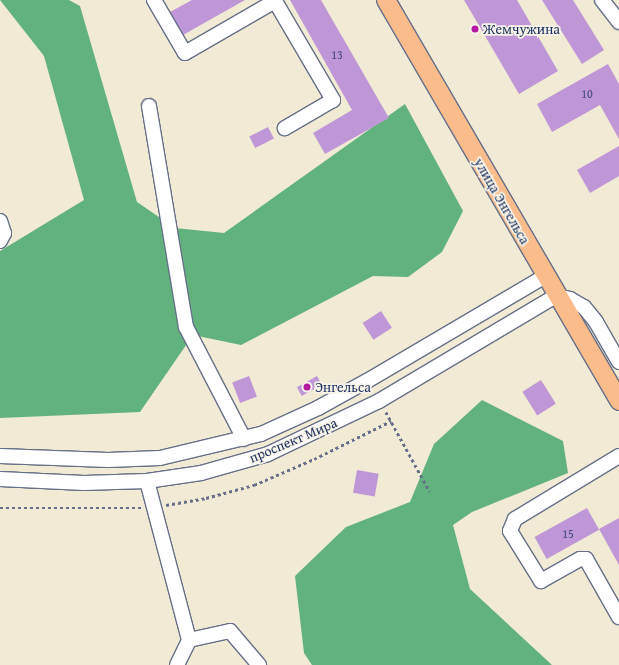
<!DOCTYPE html>
<html>
<head>
<meta charset="utf-8">
<style>
  body { margin:0 }
  #map { position:relative; width:619px; height:665px; overflow:hidden; background:#f1ead5; font-family:"Gentium Book Plus",serif }
  div>[style] { position:absolute }
  .forest>* { inset:0; background:#62b27e }
  .building>* { inset:0; background:#c097d6; transform-origin:0 0 }
  .path>* { height:2.5px; margin-top:-1.25px; transform-origin:0; background:repeating-linear-gradient(90deg,#667088 0 3px,transparent 0 6px) }
  .roads { filter:drop-shadow(1px 0 #667088) drop-shadow(-1px 0 #667088) drop-shadow(0 1px #667088) drop-shadow(0 -1px #667088) }
  .minor>* { height:14px; margin:-7px; padding:0 7px; transform-origin:7px; border-radius:7px; background:#fff }
  .major>* { height:18px; margin:-9px; padding:0 9px; transform-origin:9px; border-radius:9px; background:#f9bc8a }
  .dots>* { width:11px; height:11px; translate:-50% -50%; box-sizing:border-box; border:2px solid #f7f3e8; border-radius:50% }
  span { translate:-50% -50%; white-space:nowrap; text-align:center; line-height:1.15; -webkit-text-stroke:3.5px #f7f3e8; paint-order:stroke }
  .number-label { font-size:12px; color:#44497c }
  .number-label span { -webkit-text-stroke-width:0 }
  .poi-label { font-size:14px; color:#1b2f5e }
  .left { translate:0 -50%; text-align:left }
  .street-label { font-size:14px; color:#1b2f5e }
</style>
</head>
<body>
<div id="map">
  <div class="forest">
    <div style="clip-path:polygon(0 0,69px 0,80px 6px,137px 202px,175px 228px,224px 233px,405px 104px,463px 211px,442px 252px,408px 277px,373px 276px,241px 345px,193px 335px,140px 412px,0 418px,0 251px,84px 200px,44px 56px)"></div>
    <div style="clip-path:polygon(482px 400px,563px 441px,568px 473px,472px 512px,453px 525px,470px 589px,552px 665px,312px 665px,304px 653px,295px 576px,346px 527px,410px 502px,434px 444px)"></div>
  </div>
  <div class="building">
    <div style="clip-path:polygon(192px 0,245px 0,183px 35px,170px 12px)"></div>
    <div style="clip-path:polygon(290px 0,321px 0,389px 118px,325px 154px,313px 133px,352px 110px)"></div>
    <div style="clip-path:polygon(464px 0,517px 0,558px 71px,519px 94px)"></div>
    <div style="clip-path:polygon(542px 0,573px 0,604px 50px,582px 64px)"></div>
    <div style="clip-path:polygon(608px 64px,619px 84px,619px 139px,600px 105px,552px 132px,537px 104px)"></div>
    <div style="left:268px;top:127px;width:13px;height:21px;rotate:63deg"></div>
    <div style="clip-path:polygon(619px 146px,619px 176px,590px 193px,577px 170px)"></div>
    <div style="left:381px;top:311px;width:20px;height:22px;rotate:57deg"></div>
    <div style="left:249px;top:376px;width:22px;height:18px;rotate:69deg"></div>
    <div style="left:317px;top:376px;width:10px;height:23px;rotate:61deg"></div>
    <div style="left:541px;top:380px;width:28px;height:22px;rotate:58deg"></div>
    <div style="left:357px;top:470px;width:22px;height:23px;rotate:10deg"></div>
    <div style="left:587px;top:508px;width:25px;height:60px;rotate:61deg"></div>
    <div style="clip-path:polygon(619px 518px,619px 565px,599px 529px)"></div>
  </div>
  <div class="path">
    <div style="left:386px;top:412px;width:91px;rotate:61.2deg"></div>
    <div style="left:166px;top:505px;width:41px;rotate:-9.9deg"></div>
    <div style="left:206px;top:498px;width:50px;rotate:-15.2deg"></div>
    <div style="left:254px;top:485px;width:65px;rotate:-23.4deg"></div>
    <div style="left:314px;top:459px;width:86px;rotate:-26.3deg"></div>
    <div style="left:0;top:508px;width:142px"></div>
  </div>
  <div class="roads">
    <div class="minor">
      <div style="left:154px;top:0;width:61px;rotate:59.7deg"></div>
      <div style="left:185px;top:53px;width:104px;rotate:-30deg"></div>
      <div style="left:275px;top:1px;width:115px;rotate:59.6deg"></div>
      <div style="left:333px;top:100px;width:56px;rotate:149.7deg"></div>
      <div style="left:602px;top:0;width:28px;rotate:52deg"></div>
      <div style="left:149px;top:106px;width:224px;rotate:80.5deg"></div>
      <div style="left:186px;top:327px;width:126px;rotate:62.6deg"></div>
      <div style="left:0;top:221px;width:13px;rotate:72deg"></div>
      <div style="left:4px;top:233px;width:9px;rotate:117deg"></div>
      <div style="left:0;top:456px;width:108px;rotate:2.1deg"></div>
      <div style="left:108px;top:460px;width:52px;rotate:-2.2deg"></div>
      <div style="left:160px;top:458px;width:104px;rotate:-13.4deg"></div>
      <div style="left:261px;top:434px;width:63px;rotate:-24.5deg"></div>
      <div style="left:318px;top:408px;width:56px;rotate:-28.9deg"></div>
      <div style="left:367px;top:381px;width:207px;rotate:-30.5deg"></div>
      <div style="left:619px;top:456px;width:122px;rotate:148.8deg"></div>
      <div style="left:515px;top:519px;width:13px;rotate:113deg"></div>
      <div style="left:510px;top:531px;width:59px;rotate:58.2deg"></div>
      <div style="left:541px;top:581px;width:45px;rotate:-29.4deg"></div>
      <div style="left:580px;top:559px;width:6px"></div>
      <div style="left:586px;top:559px;width:67px;rotate:60.4deg"></div>
      <div style="left:0;top:479px;width:84px;rotate:2.7deg"></div>
      <div style="left:84px;top:483px;width:63px;rotate:-1.8deg"></div>
      <div style="left:147px;top:481px;width:55px;rotate:-8.4deg"></div>
      <div style="left:201px;top:473px;width:70px;rotate:-15.8deg"></div>
      <div style="left:268px;top:454px;width:123px;rotate:-25.5deg"></div>
      <div style="left:379px;top:401px;width:206px;rotate:-30.7deg"></div>
      <div style="left:556px;top:296px;width:14px;rotate:12deg"></div>
      <div style="left:570px;top:299px;width:16px;rotate:30deg"></div>
      <div style="left:584px;top:307px;width:19px;rotate:51deg"></div>
      <div style="left:596px;top:322px;width:46px;rotate:60.1deg"></div>
      <div style="left:147px;top:481px;width:164px;rotate:75.2deg"></div>
      <div style="left:189px;top:640px;width:42px;rotate:-12.4deg"></div>
      <div style="left:230px;top:631px;width:45px;rotate:49.5deg"></div>
      <div style="left:177px;top:665px;width:28px;rotate:-64deg"></div>
    </div>
    <div class="major">
      <div style="left:386px;top:0;width:464px;rotate:59.8deg"></div>
    </div>
  </div>
  <div class="dots">
    <div style="left:475px;top:29px;background:#b5179e"></div>
    <div style="left:307px;top:387px;background:#b5179e"></div>
  </div>
  <div class="number-label">
    <span style="left:337px;top:55px">13</span>
    <span style="left:587px;top:94px">10</span>
    <span style="left:568px;top:534px">15</span>
  </div>
  <div class="poi-label">
    <span class="left" style="left:483px;top:29px">Жемчужина</span>
    <span class="left" style="left:315px;top:387px">Энгельса</span>
  </div>
  <div class="street-label">
    <span style="left:502px;top:201px;rotate:60deg">улица Энгельса</span>
    <span style="left:293px;top:440px;rotate:-23deg">проспект Мира</span>
  </div>
</div>
</body>
</html>
